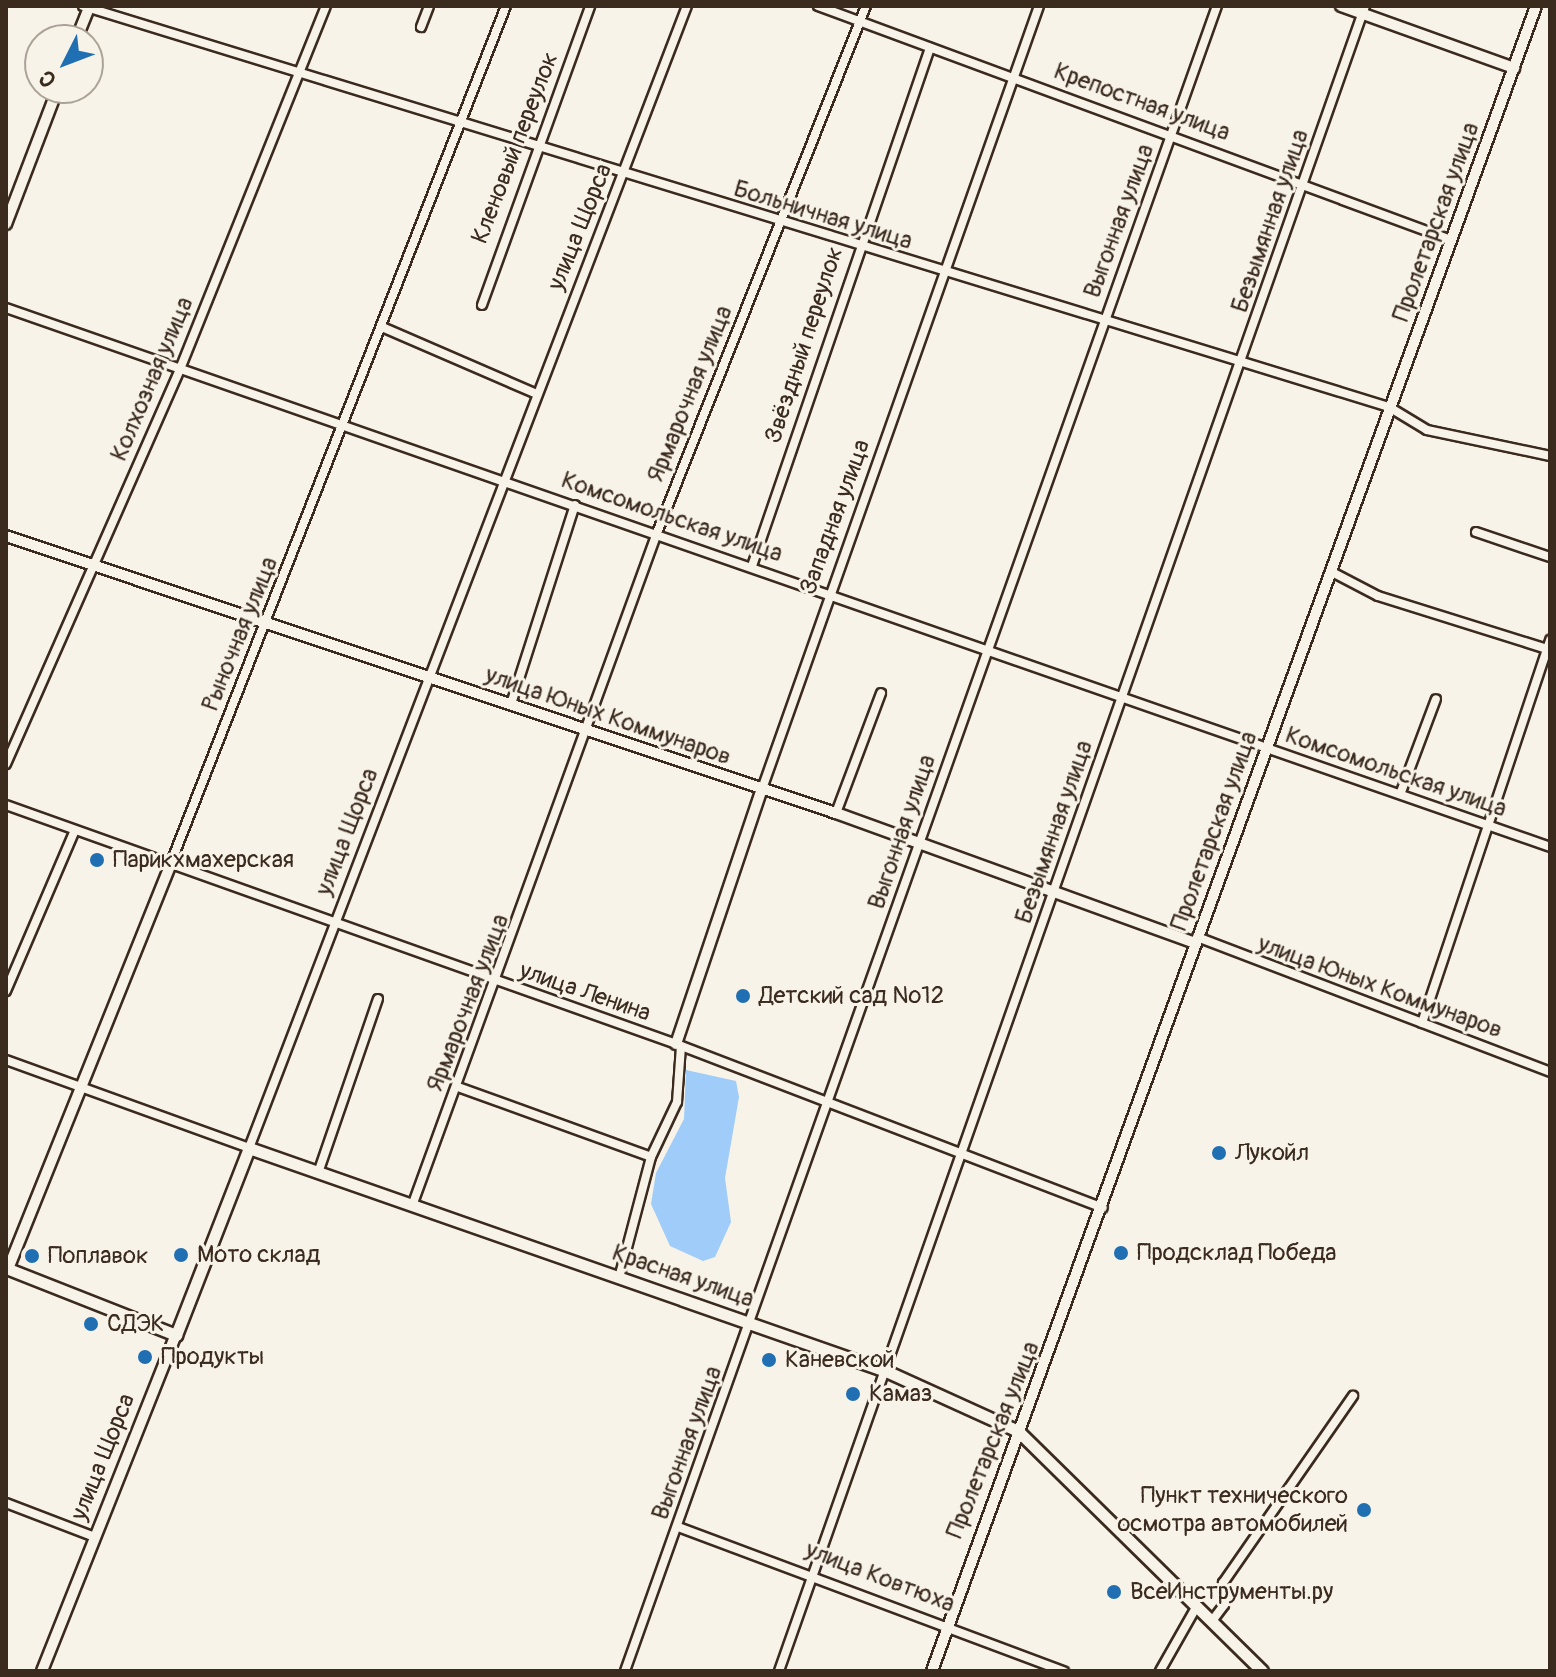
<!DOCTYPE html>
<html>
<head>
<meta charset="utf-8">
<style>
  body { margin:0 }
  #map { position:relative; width:1556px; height:1677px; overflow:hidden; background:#f7f3e8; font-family:Pangolin,sans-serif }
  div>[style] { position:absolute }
  .water>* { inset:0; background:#9fccf9 }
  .roads { filter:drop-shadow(2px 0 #3b2a1e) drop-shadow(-2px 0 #3b2a1e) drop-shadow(0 2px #3b2a1e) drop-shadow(0 -2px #3b2a1e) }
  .minor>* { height:8px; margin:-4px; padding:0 4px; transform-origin:4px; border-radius:4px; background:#f7f3e8 }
  .tertiary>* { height:10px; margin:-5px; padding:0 5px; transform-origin:5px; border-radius:5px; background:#f7f3e8 }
  .secondary>* { height:11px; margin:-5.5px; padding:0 5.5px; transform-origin:5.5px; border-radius:5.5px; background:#f7f3e8 }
  .dots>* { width:22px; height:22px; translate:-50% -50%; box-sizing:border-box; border:4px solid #f7f3e8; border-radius:50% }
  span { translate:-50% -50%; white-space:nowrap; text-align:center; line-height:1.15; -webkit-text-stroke:6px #f7f3e8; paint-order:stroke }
  .street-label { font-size:24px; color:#3b2a1e }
  .poi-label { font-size:24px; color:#3b2a1e }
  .left { translate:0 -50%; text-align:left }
  .right { translate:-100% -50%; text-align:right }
  .frame { position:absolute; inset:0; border:8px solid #3b2a1e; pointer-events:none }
  .north { position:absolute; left:24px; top:24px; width:80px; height:80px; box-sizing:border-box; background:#f7f3e8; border:2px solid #aca397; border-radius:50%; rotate:228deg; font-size:22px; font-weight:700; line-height:32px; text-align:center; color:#3b2a1e }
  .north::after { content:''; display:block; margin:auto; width:28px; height:36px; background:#1f6fb2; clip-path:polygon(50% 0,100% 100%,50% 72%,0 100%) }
</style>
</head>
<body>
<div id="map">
  <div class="water">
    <div style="clip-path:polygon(686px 1070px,736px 1081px,739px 1097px,725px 1178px,731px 1222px,715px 1257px,703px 1261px,670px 1246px,651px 1204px,656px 1173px,684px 1119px)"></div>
  </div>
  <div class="roads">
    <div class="minor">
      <div style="left:83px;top:6px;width:1366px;rotate:17.07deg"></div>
      <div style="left:1389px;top:407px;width:44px;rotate:31.2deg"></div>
      <div style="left:1427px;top:430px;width:126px;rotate:11.9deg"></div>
      <div style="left:818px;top:6px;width:675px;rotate:20.29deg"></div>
      <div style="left:421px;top:27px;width:22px;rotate:-69deg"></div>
      <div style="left:482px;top:305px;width:318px;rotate:-70.1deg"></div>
      <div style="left:6px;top:308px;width:1635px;rotate:19.24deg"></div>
      <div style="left:382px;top:327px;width:169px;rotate:23.4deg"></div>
      <div style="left:1476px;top:532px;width:78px;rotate:18.7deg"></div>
      <div style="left:752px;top:566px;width:548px;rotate:-71.04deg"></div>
      <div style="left:1330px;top:571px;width:54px;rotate:27.5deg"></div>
      <div style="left:1378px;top:596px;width:180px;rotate:17.4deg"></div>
      <div style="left:511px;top:704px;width:209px;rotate:-72.2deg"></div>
      <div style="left:6px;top:764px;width:432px;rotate:-66.2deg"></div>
      <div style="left:180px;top:369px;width:391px;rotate:-68.1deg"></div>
      <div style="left:762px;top:789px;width:831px;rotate:-70.52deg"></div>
      <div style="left:1401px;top:792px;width:99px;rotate:-69.4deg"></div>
      <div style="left:6px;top:805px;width:711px;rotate:19.63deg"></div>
      <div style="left:676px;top:1044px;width:457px;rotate:21deg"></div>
      <div style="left:836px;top:813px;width:128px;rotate:-69.4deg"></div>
      <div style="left:170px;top:865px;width:922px;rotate:-68.64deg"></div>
      <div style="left:1197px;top:937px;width:378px;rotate:20.9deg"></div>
      <div style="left:6px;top:991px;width:175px;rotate:-66.8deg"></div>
      <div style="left:1422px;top:1023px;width:404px;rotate:-71.5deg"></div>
      <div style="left:6px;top:1060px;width:258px;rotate:19.9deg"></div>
      <div style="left:249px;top:1148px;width:1223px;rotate:-69.02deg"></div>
      <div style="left:458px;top:1087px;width:205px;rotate:19.9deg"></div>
      <div style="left:318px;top:1173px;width:184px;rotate:-71deg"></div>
      <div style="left:412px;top:1206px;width:716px;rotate:-70deg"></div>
      <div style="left:657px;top:533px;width:567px;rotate:-68.37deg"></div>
      <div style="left:619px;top:1278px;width:125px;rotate:-75.2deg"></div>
      <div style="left:651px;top:1157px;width:61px;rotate:-64.7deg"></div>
      <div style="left:677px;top:1102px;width:56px;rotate:-85.9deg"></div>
      <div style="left:6px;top:1503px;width:95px;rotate:20.9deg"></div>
      <div style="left:678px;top:1527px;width:412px;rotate:20.5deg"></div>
      <div style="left:1212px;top:1621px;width:20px;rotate:-53deg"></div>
      <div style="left:1224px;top:1605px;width:22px;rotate:-93deg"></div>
      <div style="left:1223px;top:1583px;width:228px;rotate:-55.2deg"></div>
      <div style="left:625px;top:1671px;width:1767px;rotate:-70.43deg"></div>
      <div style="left:779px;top:1671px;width:1765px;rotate:-70.61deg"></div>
      <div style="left:1160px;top:1671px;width:75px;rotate:-60.4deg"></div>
    </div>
    <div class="tertiary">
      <div style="left:1341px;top:6px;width:184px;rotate:19.7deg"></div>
      <div style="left:76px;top:40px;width:37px;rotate:-68deg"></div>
      <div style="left:6px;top:224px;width:146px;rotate:-69.1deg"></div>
      <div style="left:6px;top:536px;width:875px;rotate:18.46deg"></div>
      <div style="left:836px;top:813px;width:382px;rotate:19.9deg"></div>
      <div style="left:676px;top:1044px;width:269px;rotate:-71.4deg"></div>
      <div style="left:8px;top:1269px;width:435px;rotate:-68.1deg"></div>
      <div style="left:42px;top:1671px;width:362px;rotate:-68.3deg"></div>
      <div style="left:932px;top:1671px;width:1771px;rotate:-70.06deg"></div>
    </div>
    <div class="secondary">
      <div style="left:6px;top:1268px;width:183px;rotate:21.5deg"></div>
      <div style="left:176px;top:1335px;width:201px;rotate:-68.7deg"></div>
      <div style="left:249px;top:1148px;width:675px;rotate:19.29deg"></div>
      <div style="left:886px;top:1371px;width:145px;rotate:24.4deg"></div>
      <div style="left:1018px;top:1431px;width:342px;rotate:44.5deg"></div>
    </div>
  </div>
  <div class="dots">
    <div style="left:97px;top:860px;background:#1f6fb2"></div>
    <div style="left:743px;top:996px;background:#1f6fb2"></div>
    <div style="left:1219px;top:1153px;background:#1f6fb2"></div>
    <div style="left:1121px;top:1253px;background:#1f6fb2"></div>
    <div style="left:181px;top:1255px;background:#1f6fb2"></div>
    <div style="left:32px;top:1256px;background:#1f6fb2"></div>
    <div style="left:91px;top:1324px;background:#1f6fb2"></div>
    <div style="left:145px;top:1357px;background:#1f6fb2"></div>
    <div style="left:769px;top:1360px;background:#1f6fb2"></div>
    <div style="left:853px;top:1394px;background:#1f6fb2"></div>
    <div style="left:1364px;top:1510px;background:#1f6fb2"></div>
    <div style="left:1114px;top:1592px;background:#1f6fb2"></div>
  </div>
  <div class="street-label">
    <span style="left:1142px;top:102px;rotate:20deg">Крепостная улица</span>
    <span style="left:515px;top:148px;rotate:-69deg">Кленовый переулок</span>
    <span style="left:823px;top:215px;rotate:17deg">Больничная улица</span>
    <span style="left:1119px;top:221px;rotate:-70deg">Выгонная улица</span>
    <span style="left:1270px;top:221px;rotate:-71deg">Безымянная улица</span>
    <span style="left:1436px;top:222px;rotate:-70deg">Пролетарская улица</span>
    <span style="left:580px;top:227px;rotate:-68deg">улица Щорса</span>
    <span style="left:804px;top:345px;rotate:-72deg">Звёздный переулок</span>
    <span style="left:152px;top:379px;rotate:-67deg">Колхозная улица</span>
    <span style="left:690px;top:394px;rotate:-68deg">Ярмарочная улица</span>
    <span style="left:672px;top:517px;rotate:19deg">Комсомольская улица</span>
    <span style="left:835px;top:517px;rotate:-70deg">Западная улица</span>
    <span style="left:240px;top:634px;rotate:-68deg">Рыночная улица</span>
    <span style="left:608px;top:716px;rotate:19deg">улица Юных Коммунаров</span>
    <span style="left:1396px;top:772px;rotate:19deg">Комсомольская улица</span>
    <span style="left:1214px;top:831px;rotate:-70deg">Пролетарская улица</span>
    <span style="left:347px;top:832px;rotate:-69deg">улица Щорса</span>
    <span style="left:902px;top:832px;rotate:-71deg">Выгонная улица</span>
    <span style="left:1054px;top:832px;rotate:-71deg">Безымянная улица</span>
    <span style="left:1380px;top:987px;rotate:20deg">улица Юных Коммунаров</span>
    <span style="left:585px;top:992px;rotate:19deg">улица Ленина</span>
    <span style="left:468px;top:1003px;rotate:-69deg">Ярмарочная улица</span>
    <span style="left:683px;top:1276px;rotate:19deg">Красная улица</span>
    <span style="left:993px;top:1440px;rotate:-68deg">Пролетарская улица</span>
    <span style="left:687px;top:1443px;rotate:-70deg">Выгонная улица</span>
    <span style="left:103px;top:1457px;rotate:-68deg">улица Щорса</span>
    <span style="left:880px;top:1577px;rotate:21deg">улица Ковтюха</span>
  </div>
  <div class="poi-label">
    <span class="left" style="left:113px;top:860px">Парикхмахерская</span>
    <span class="left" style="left:759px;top:996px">Детский сад №12</span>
    <span class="left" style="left:1235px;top:1153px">Лукойл</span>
    <span class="left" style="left:1137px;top:1253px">Продсклад Победа</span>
    <span class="left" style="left:197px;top:1255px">Мото склад</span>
    <span class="left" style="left:48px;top:1256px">Поплавок</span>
    <span class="left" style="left:107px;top:1324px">СДЭК</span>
    <span class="left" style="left:161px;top:1357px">Продукты</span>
    <span class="left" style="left:785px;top:1360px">Каневской</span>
    <span class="left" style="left:869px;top:1394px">Камаз</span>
    <span class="right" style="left:1348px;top:1510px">Пункт технического<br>осмотра автомобилей</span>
    <span class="left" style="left:1130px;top:1592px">ВсеИнструменты.ру</span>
  </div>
  <div class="frame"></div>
  <div class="north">С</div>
</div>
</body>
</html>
